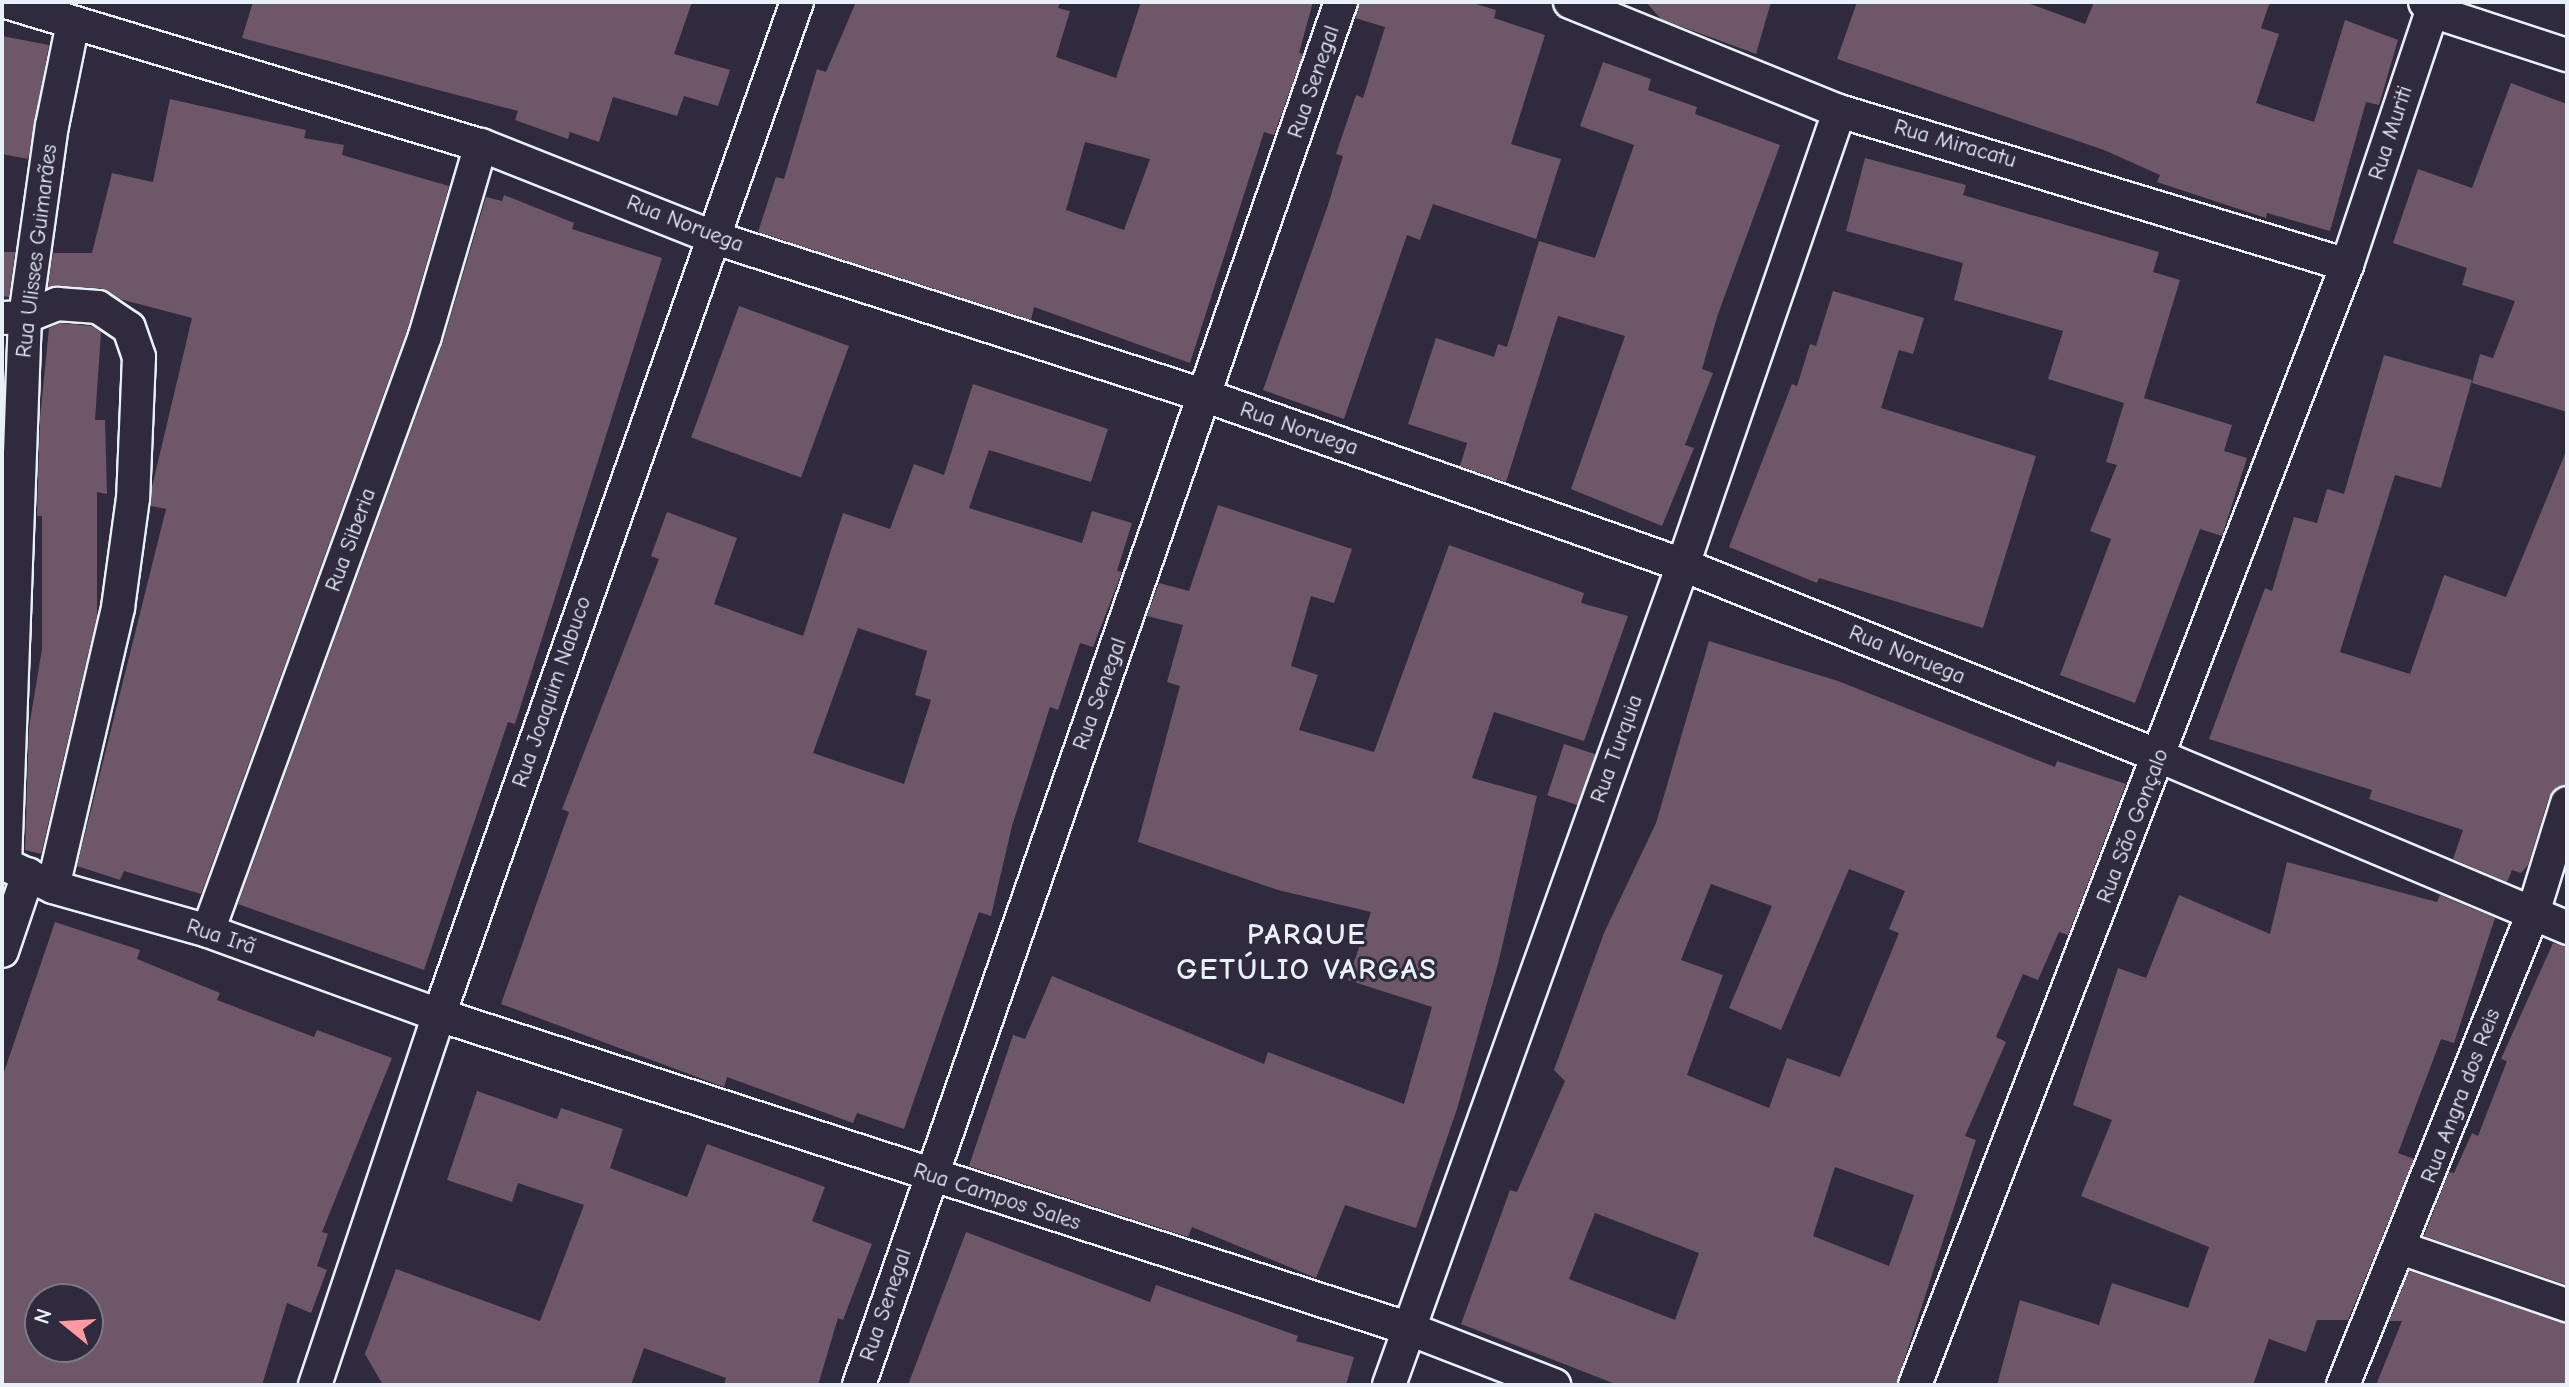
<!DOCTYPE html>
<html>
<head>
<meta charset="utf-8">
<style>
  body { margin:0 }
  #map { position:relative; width:2569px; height:1387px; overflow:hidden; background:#2f2a3d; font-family:"Comic Neue",sans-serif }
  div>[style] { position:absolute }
  .building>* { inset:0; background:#6e5769; transform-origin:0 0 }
  .roads { filter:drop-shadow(2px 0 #e8f1f8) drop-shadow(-2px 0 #e8f1f8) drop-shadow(0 2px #e8f1f8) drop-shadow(0 -2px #e8f1f8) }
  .minor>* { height:32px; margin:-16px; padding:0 16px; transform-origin:16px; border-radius:16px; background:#2f2a3d }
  span { translate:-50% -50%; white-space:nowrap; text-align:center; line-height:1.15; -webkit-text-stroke:6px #2f2a3d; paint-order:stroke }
  .street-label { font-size:22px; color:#e8f1f8 }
  .district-label { font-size:30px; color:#e8f1f8; font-weight:700; letter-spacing:2px }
  .frame { position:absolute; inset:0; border:4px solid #e8f1f8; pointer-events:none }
  .north { position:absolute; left:24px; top:1283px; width:80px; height:80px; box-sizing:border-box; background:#2f2a3d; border:2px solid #797a88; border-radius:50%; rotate:288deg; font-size:22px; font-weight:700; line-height:32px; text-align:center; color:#e8f1f8 }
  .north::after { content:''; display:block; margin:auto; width:28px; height:36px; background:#ff9aa2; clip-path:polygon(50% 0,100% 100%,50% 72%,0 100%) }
</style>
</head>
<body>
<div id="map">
  <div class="building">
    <div style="clip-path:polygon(253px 2px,692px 2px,674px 54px,730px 70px,718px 106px,684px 96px,677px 116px,613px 97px,599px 142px,570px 132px,568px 139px,515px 120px,518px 111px,242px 38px)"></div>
    <div style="clip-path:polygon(evenodd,856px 2px,1060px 2px,1058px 8px,1070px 11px,1056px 57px,1116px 78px,1141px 2px,1313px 2px,1299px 53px,1303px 54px,1274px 135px,1264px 132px,1190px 363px,1034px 307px,1031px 320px,758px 232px,776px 177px,784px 179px,817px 69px,826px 72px,856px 2px,1085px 142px,1150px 159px,1124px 230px,1066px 210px,1085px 142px)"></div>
    <div style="clip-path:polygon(1360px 2px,1469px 2px,1496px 10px,1494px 18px,1545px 35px,1511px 144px,1561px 159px,1536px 239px,1433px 204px,1420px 240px,1407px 235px,1344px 419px,1263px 390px,1328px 205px,1343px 156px,1336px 154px,1356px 95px,1363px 98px,1385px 27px,1355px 18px)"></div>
    <div style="clip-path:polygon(1646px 2px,1771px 2px,1756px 54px,1661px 19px)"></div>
    <div style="clip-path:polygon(1857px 2px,2025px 2px,2085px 24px,2094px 2px,2270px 2px,2261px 28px,2279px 34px,2256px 103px,2314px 122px,2345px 20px,2398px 40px,2379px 105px,2366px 102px,2330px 231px,2267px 213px,2266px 218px,2157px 182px,2160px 175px,2104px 150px,1837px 59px)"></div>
    <div style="clip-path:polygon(2px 36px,49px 45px,28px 159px,2px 154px)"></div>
    <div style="clip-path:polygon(1603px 62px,1651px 79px,1648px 90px,1697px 107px,1695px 114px,1780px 145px,1718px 314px,1702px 369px,1713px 373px,1685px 445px,1694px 448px,1662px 526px,1571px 489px,1625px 336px,1558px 316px,1506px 482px,1460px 466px,1467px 443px,1408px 424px,1436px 338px,1494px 357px,1498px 344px,1507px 347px,1539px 241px,1595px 258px,1634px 145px,1580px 126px)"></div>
    <div style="clip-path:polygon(2511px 83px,2567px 104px,2567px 412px,2472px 383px,2480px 354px,2493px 358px,2515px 301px,2462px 285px,2467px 268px,2393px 243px,2418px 169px,2472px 188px)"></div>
    <div style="clip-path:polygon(170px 99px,306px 130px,304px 138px,344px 145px,342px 155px,449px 186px,407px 330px,201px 894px,124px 871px,120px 880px,77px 866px,166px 509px,151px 506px,152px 487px,192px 318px,120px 299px,100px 288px,48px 287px,53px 253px,92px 253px,112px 173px,153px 182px)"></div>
    <div style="clip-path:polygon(1865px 158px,1966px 185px,1963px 195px,2159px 252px,2153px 272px,2180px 280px,2144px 398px,2232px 425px,2224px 451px,2247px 458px,2222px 536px,2200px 529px,2135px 703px,2060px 675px,2111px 539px,2090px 531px,2117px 465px,2106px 462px,2124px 403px,2048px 379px,2063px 331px,1954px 300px,1963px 263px,1846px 231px)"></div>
    <div style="clip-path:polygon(504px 195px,574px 223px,572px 229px,662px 258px,515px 724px,508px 722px,424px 970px,238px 904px,443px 342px,486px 197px,502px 201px)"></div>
    <div style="clip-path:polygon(2px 252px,15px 252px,9px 297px,2px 296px)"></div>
    <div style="clip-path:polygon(1833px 291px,1924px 318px,1913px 354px,1899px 350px,1881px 408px,2036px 456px,1983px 628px,1819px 578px,1817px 583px,1729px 547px,1792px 384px,1797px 386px,1810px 344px,1816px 346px)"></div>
    <div style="left:739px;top:306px;width:117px;height:140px;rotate:20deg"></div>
    <div style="clip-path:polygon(60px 323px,92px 326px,101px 332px,95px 420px,105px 420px,107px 494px,97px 492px,97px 616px,41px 854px,25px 850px,29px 727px,42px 649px,42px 516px,37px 516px,40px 418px,49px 328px)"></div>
    <div style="clip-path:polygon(2384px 355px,2472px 380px,2441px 488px,2395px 475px,2340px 652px,2410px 674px,2444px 575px,2506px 597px,2567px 449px,2567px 785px,2549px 797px,2528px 865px,2521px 873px,2512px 870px,2507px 882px,2453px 859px,2463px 830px,2369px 799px,2372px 790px,2209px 739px,2265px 588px,2272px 591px,2294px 517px,2317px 523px,2327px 489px,2344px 494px)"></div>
    <div style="clip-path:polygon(evenodd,973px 384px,1108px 429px,1091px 482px,989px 450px,969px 508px,1082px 543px,1092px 511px,1132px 523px,1117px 571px,1122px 572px,1093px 647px,1080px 643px,1058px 710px,1050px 707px,1012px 826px,991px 916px,979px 912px,904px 1129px,857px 1113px,853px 1123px,727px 1077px,724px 1087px,501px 1004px,569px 812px,562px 809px,659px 559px,651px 556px,667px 512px,737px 538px,714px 604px,803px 636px,843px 513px,890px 529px,914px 464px,944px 475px,973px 384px,858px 628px,927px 651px,915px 695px,931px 700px,904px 784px,813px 753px,858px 628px)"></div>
    <div style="clip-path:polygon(1218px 505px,1352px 549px,1334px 603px,1311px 596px,1291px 666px,1318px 675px,1299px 730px,1374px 752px,1449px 545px,1584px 593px,1581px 603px,1628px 616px,1584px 741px,1494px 712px,1472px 778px,1537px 796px,1498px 964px,1457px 1109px,1416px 1228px,1345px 1205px,1316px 1278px,1192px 1227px,1188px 1237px,969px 1166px,1013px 1035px,1025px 1039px,1052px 976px,1264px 1064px,1268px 1052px,1404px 1104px,1432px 1007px,1348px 980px,1371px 912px,1278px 890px,1138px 842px,1180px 686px,1167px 682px,1183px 625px,1147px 616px,1159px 583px,1189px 591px)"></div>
    <div style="clip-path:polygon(evenodd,1709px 641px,1838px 681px,2055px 767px,2057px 761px,2126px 784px,2068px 935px,2059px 932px,2038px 980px,2023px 974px,1996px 1037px,2006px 1042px,1965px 1136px,1976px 1140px,1896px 1385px,1618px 1385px,1461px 1324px,1510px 1190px,1517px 1192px,1565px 1081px,1554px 1070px,1604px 933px,1656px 823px,1709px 641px,1849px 869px,1905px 891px,1889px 929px,1899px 933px,1840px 1077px,1787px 1058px,1769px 1108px,1687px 1075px,1723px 975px,1681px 960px,1711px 884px,1772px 906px,1729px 1008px,1781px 1030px,1849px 869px,1709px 641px,1835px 1167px,1914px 1195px,1889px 1266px,1813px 1236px,1835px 1167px,1709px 641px,1595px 1213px,1699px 1253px,1675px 1320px,1569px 1279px,1595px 1213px)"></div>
    <div style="left:1564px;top:744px;width:33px;height:54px;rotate:18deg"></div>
    <div style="clip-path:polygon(2287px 862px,2437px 902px,2440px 895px,2495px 918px,2454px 1043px,2441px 1039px,2398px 1153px,2414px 1159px,2348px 1320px,2317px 1320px,2306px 1352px,2269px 1339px,2253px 1385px,1997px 1385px,2020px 1300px,2099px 1325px,2112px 1283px,2188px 1308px,2209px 1247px,2081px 1196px,2112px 1120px,2073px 1105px,2118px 968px,2146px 978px,2179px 895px,2270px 934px)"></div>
    <div style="clip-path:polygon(evenodd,55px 922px,140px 950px,137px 959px,220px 993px,217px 1000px,314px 1037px,317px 1030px,392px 1058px,322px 1232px,328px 1234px,317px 1266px,327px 1270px,311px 1313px,287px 1303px,262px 1385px,2px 1385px,2px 1078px,55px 922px,40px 1299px,88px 1299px,88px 1347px,40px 1347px,40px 1299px)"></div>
    <div style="clip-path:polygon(2553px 943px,2567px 947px,2567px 1285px,2424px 1236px,2449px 1172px,2454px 1173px,2472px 1133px,2478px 1136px,2507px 1061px,2501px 1059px)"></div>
    <div style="clip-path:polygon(477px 1091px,557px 1119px,561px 1108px,623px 1129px,610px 1168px,687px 1197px,707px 1144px,825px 1187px,812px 1221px,872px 1244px,843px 1320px,838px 1318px,818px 1385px,724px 1385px,726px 1378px,644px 1348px,631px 1385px,383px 1385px,365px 1354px,396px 1269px,540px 1321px,584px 1205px,518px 1183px,512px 1202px,447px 1180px)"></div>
    <div style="clip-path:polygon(966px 1232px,1150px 1302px,1156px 1285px,1298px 1336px,1296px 1341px,1354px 1357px,1346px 1385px,908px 1385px)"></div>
    <div style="clip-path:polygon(2409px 1271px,2567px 1324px,2567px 1385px,2376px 1385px,2402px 1321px,2389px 1321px)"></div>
  </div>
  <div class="roads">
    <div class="minor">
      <div style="left:6px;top:2px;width:496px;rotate:16.8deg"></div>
      <div style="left:481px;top:145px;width:249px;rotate:21.7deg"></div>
      <div style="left:712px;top:237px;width:519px;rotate:17.84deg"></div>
      <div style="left:1206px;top:396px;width:506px;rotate:19.51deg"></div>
      <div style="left:1683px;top:565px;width:515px;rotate:21.88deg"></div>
      <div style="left:2161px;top:757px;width:441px;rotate:22.8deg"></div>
      <div style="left:1570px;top:2px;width:290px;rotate:22.1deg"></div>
      <div style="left:1839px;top:111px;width:531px;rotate:16.86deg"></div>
      <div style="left:2432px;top:11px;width:142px;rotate:18.1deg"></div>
      <div style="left:2px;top:318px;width:23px;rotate:-2deg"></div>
      <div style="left:25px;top:317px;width:35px;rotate:-22deg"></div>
      <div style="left:57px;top:304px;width:41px;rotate:4.2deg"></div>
      <div style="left:98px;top:307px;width:37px;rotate:34deg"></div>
      <div style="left:129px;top:328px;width:31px;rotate:71deg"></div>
      <div style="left:139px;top:357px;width:141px;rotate:92.4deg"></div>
      <div style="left:133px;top:498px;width:111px;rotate:97.8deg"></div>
      <div style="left:118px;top:608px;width:286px;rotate:103.1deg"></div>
      <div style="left:2px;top:863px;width:56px;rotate:25.2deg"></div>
      <div style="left:53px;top:887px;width:161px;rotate:15.8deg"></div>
      <div style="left:208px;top:931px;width:246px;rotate:20deg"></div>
      <div style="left:439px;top:1015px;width:1017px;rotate:17.92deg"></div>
      <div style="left:1407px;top:1328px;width:158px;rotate:21.2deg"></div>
      <div style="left:5px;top:864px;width:547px;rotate:-87.91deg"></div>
      <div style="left:25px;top:317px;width:193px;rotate:-82deg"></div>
      <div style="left:52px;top:126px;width:105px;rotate:-78.5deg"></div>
      <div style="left:208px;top:931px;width:633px;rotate:-69.96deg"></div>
      <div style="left:425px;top:336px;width:199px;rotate:-73.7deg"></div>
      <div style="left:2px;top:951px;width:81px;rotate:-71.3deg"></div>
      <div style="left:2401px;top:1248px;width:176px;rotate:19deg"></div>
      <div style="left:315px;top:1385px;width:390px;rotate:-71.5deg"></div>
      <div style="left:439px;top:1015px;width:1074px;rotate:-70.54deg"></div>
      <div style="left:859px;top:1385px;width:1465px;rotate:-70.79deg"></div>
      <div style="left:1389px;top:1385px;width:871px;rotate:-70.28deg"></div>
      <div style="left:1683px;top:565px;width:480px;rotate:-71deg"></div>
      <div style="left:1915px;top:1385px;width:1200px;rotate:-68.91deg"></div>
      <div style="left:2347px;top:265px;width:268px;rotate:-71.5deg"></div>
      <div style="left:2432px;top:11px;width:11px;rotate:-128deg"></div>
      <div style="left:2343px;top:1385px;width:509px;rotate:-68.07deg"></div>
      <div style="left:2533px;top:913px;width:115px;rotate:-72.8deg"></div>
    </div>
  </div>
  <div class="street-label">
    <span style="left:1314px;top:82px;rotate:-71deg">Rua Senegal</span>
    <span style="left:2391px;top:133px;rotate:-72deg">Rua Muriti</span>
    <span style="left:1955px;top:144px;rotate:16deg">Rua Miracatu</span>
    <span style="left:685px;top:224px;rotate:21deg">Rua Noruega</span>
    <span style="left:37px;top:251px;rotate:-83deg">Rua Ulisses Guimarães</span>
    <span style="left:1299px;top:429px;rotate:19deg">Rua Noruega</span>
    <span style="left:351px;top:540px;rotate:-70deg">Rua Siberia</span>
    <span style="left:1907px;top:655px;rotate:22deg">Rua Noruega</span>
    <span style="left:552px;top:692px;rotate:-71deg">Rua Joaquim Nabuco</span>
    <span style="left:1100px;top:694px;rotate:-70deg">Rua Senegal</span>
    <span style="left:1617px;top:749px;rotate:-70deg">Rua Turquia</span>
    <span style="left:2133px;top:826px;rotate:-69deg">Rua São Gonçalo</span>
    <span style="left:221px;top:937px;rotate:18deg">Rua Irã</span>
    <span style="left:2461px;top:1096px;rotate:-69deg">Rua Angra dos Reis</span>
    <span style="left:997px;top:1197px;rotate:18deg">Rua Campos Sales</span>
    <span style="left:886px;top:1305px;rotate:-71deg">Rua Senegal</span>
  </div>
  <div class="district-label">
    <span style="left:1307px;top:952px">PARQUE<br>GETÚLIO VARGAS</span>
  </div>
  <div class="frame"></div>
  <div class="north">N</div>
</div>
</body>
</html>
